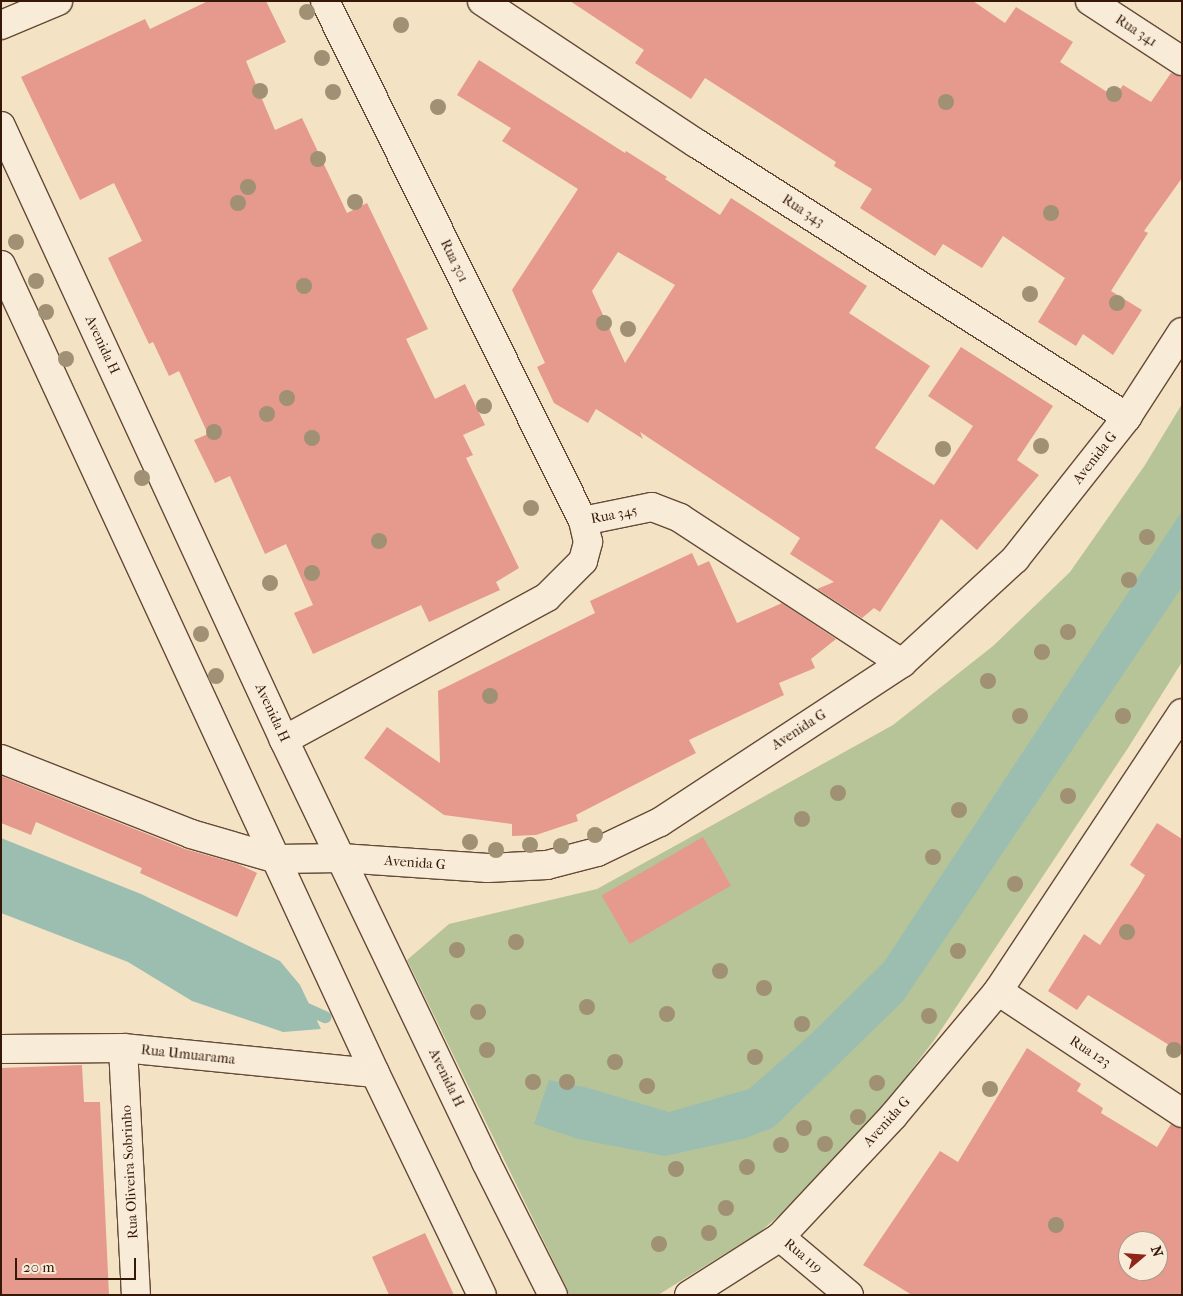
<!DOCTYPE html>
<html>
<head>
<meta charset="utf-8">
<style>
  body { margin:0 }
  #map { position:relative; width:1183px; height:1296px; overflow:hidden; background:#f4e2c4; font-family:"IM FELL French Canon",serif }
  div>[style] { position:absolute }
  .green>* { inset:0; background:#b7c497 }
  .water>* { inset:0; background:#9cbeb0 }
  .stream>* { height:12px; margin:-6px; padding:0 6px; transform-origin:6px; border-radius:6px; background:#9cbeb0 }
  .building>* { inset:0; background:#e59a8d; transform-origin:0 0 }
  .roads { filter:drop-shadow(1px 0 #654a37) drop-shadow(-1px 0 #654a37) drop-shadow(0 1px #654a37) drop-shadow(0 -1px #654a37) }
  .minor>* { height:28px; margin:-14px; padding:0 14px; transform-origin:14px; border-radius:14px; background:#f8ecd9 }
  .tertiary>* { height:28px; margin:-14px; padding:0 14px; transform-origin:14px; border-radius:14px; background:#f8ecd9 }
  .trees>* { width:16px; height:16px; margin:-8px; border-radius:50%; background:#a09074 }
  span { translate:-50% -50%; white-space:nowrap; text-align:center; line-height:1.15; -webkit-text-stroke:4px #f8ecd9; paint-order:stroke }
  .street-label { font-size:14px; color:#351808 }
  .frame { position:absolute; inset:0; border:2px solid #351808; pointer-events:none }
  .north { position:absolute; left:1118px; top:1231px; width:50px; height:50px; box-sizing:border-box; background:#f8ecd9; border:1px solid #aa9785; border-radius:50%; rotate:72deg; font-size:14px; font-weight:700; line-height:20px; text-align:center; color:#351808 }
  .north::after { content:''; display:block; margin:auto; width:18px; height:22px; background:#8f2418; clip-path:polygon(50% 0,100% 100%,50% 72%,0 100%) }
  .scale { position:absolute; left:15px; top:1258px; width:121px; height:22px; box-sizing:border-box; border:2px solid #351808; border-top:0; padding-left:6px; font-size:15px; line-height:18px; white-space:nowrap; color:#351808; -webkit-text-stroke:4px #f8ecd9; paint-order:stroke }
</style>
</head>
<body>
<div id="map">
  <div class="green">
    <div style="clip-path:polygon(1182px 404px,1182px 662px,1128px 748px,935px 1039px,842px 1161px,760px 1232px,658px 1295px,570px 1295px,407px 960px,449px 924px,597px 889px,893px 725px,993px 646px,1070px 572px,1145px 465px)"></div>
  </div>
  <div class="water">
    <div style="clip-path:polygon(1182px 511px,1182px 587px,903px 1001px,774px 1127px,747px 1138px,665px 1156px,578px 1139px,534px 1124px,549px 1080px,588px 1088px,669px 1112px,749px 1089px,811px 1034px,884px 962px)"></div>
    <div style="clip-path:polygon(1px 838px,141px 894px,280px 961px,300px 985px,321px 1029px,283px 1032px,192px 1001px,128px 962px,1px 913px)"></div>
  </div>
  <div class="stream">
    <div style="left:298px;top:1005px;width:30px;rotate:24deg"></div>
  </div>
  <div class="building">
    <div style="clip-path:polygon(208px 1px,266px 1px,286px 42px,246px 61px,275px 130px,302px 118px,347px 213px,367px 203px,428px 329px,406px 339px,435px 399px,465px 384px,485px 425px,463px 435px,473px 455px,466px 458px,519px 568px,496px 582px,500px 590px,429px 622px,421px 605px,313px 654px,294px 613px,313px 605px,286px 544px,265px 554px,230px 476px,215px 483px,194px 440px,208px 434px,179px 371px,169px 376px,153px 342px,149px 344px,108px 258px,142px 241px,114px 183px,80px 200px,21px 77px,145px 19px,150px 29px)"></div>
    <div style="clip-path:polygon(570px 1px,973px 1px,1005px 23px,1016px 7px,1073px 42px,1060px 62px,1115px 97px,1123px 85px,1151px 102px,1171px 73px,1182px 77px,1182px 178px,1144px 231px,1148px 233px,1111px 291px,1142px 310px,1113px 355px,1083px 334px,1076px 346px,1038px 322px,1065px 278px,1003px 236px,982px 268px,943px 244px,935px 256px,860px 208px,872px 189px,834px 166px,836px 162px,705px 78px,691px 99px,635px 63px,644px 50px)"></div>
    <div style="clip-path:polygon(evenodd,479px 60px,625px 153px,626px 151px,667px 177px,665px 179px,720px 215px,731px 198px,867px 286px,849px 313px,930px 366px,875px 448px,934px 485px,973px 426px,928px 396px,961px 347px,1053px 406px,1017px 460px,1039px 475px,977px 550px,941px 519px,880px 612px,874px 608px,862px 618px,817px 589px,834px 582px,790px 554px,800px 538px,640px 432px,643px 439px,596px 409px,588px 423px,554px 403px,537px 367px,545px 363px,512px 290px,578px 189px,502px 141px,511px 128px,457px 95px,479px 60px,618px 252px,675px 285px,625px 363px,592px 291px,618px 252px)"></div>
    <div style="clip-path:polygon(692px 553px,698px 566px,709px 561px,737px 623px,782px 603px,836px 639px,811px 659px,815px 668px,779px 683px,784px 695px,689px 740px,696px 753px,576px 815px,578px 821px,536px 835px,512px 836px,512px 824px,444px 815px,364px 758px,387px 727px,440px 763px,438px 691px,595px 613px,590px 601px)"></div>
    <div style="clip-path:polygon(1px 776px,185px 849px,238px 864px,257px 873px,237px 917px,140px 873px,142px 868px,36px 822px,31px 835px,1px 823px)"></div>
    <div style="clip-path:polygon(1157px 823px,1182px 839px,1182px 1053px,1088px 995px,1077px 1010px,1048px 991px,1084px 934px,1100px 945px,1140px 884px,1145px 875px,1130px 865px)"></div>
    <div style="left:703px;top:837px;width:56px;height:117px;rotate:60deg"></div>
    <div style="clip-path:polygon(evenodd,1027px 1048px,1081px 1084px,1077px 1091px,1103px 1108px,1101px 1113px,1157px 1147px,1171px 1124px,1182px 1129px,1182px 1295px,912px 1295px,863px 1265px,940px 1151px,958px 1162px,1027px 1048px,1128px 1241px,1158px 1241px,1158px 1271px,1128px 1271px,1128px 1241px)"></div>
    <div style="clip-path:polygon(82px 1065px,84px 1102px,100px 1102px,109px 1295px,1px 1295px,1px 1068px)"></div>
    <div style="clip-path:polygon(425px 1233px,454px 1295px,389px 1295px,372px 1257px)"></div>
  </div>
  <div class="roads">
    <div class="minor">
      <div style="left:325px;top:1px;width:580px;rotate:63.61deg"></div>
      <div style="left:482px;top:1px;width:257px;rotate:33.6deg"></div>
      <div style="left:696px;top:143px;width:511px;rotate:32.45deg"></div>
      <div style="left:1090px;top:1px;width:110px;rotate:33.1deg"></div>
      <div style="left:1px;top:25px;width:62px;rotate:-22.8deg"></div>
      <div style="left:284px;top:740px;width:299px;rotate:-28.5deg"></div>
      <div style="left:547px;top:597px;width:51px;rotate:-45deg"></div>
      <div style="left:583px;top:561px;width:20px;rotate:-75deg"></div>
      <div style="left:588px;top:542px;width:22px;rotate:-103deg"></div>
      <div style="left:583px;top:521px;width:70px;rotate:-11.5deg"></div>
      <div style="left:652px;top:507px;width:30px;rotate:21deg"></div>
      <div style="left:680px;top:518px;width:265px;rotate:33.2deg"></div>
      <div style="left:1px;top:759px;width:204px;rotate:21.5deg"></div>
      <div style="left:191px;top:834px;width:90px;rotate:16.2deg"></div>
      <div style="left:998px;top:991px;width:221px;rotate:33.5deg"></div>
      <div style="left:123px;top:1048px;width:247px;rotate:87deg"></div>
      <div style="left:1px;top:1049px;width:122px;rotate:-0.5deg"></div>
      <div style="left:123px;top:1048px;width:253px;rotate:5.7deg"></div>
      <div style="left:780px;top:1237px;width:90px;rotate:40deg"></div>
    </div>
    <div class="tertiary">
      <div style="left:1px;top:126px;width:676px;rotate:65.25deg"></div>
      <div style="left:284px;top:740px;width:468px;rotate:64.4deg"></div>
      <div style="left:486px;top:1162px;width:149px;rotate:63.3deg"></div>
      <div style="left:1px;top:265px;width:890px;rotate:65.16deg"></div>
      <div style="left:375px;top:1073px;width:246px;rotate:64.3deg"></div>
      <div style="left:277px;top:859px;width:64px;rotate:-0.9deg"></div>
      <div style="left:341px;top:858px;width:147px;rotate:3.9deg"></div>
      <div style="left:488px;top:868px;width:59px;rotate:-2.9deg"></div>
      <div style="left:547px;top:865px;width:52px;rotate:-14.6deg"></div>
      <div style="left:597px;top:852px;width:70px;rotate:-25.5deg"></div>
      <div style="left:660px;top:822px;width:290px;rotate:-33.3deg"></div>
      <div style="left:902px;top:663px;width:154px;rotate:-42.6deg"></div>
      <div style="left:1015px;top:559px;width:181px;rotate:-51.7deg"></div>
      <div style="left:1127px;top:417px;width:101px;rotate:-57.1deg"></div>
      <div style="left:689px;top:1295px;width:108px;rotate:-32.5deg"></div>
      <div style="left:780px;top:1237px;width:167px;rotate:-46.9deg"></div>
      <div style="left:894px;top:1115px;width:162px;rotate:-50deg"></div>
      <div style="left:998px;top:991px;width:333px;rotate:-56.5deg"></div>
    </div>
  </div>
  <div class="trees">
    <div style="left:307px;top:12px"></div>
    <div style="left:401px;top:25px"></div>
    <div style="left:322px;top:58px"></div>
    <div style="left:260px;top:91px"></div>
    <div style="left:333px;top:92px"></div>
    <div style="left:1114px;top:94px"></div>
    <div style="left:946px;top:102px"></div>
    <div style="left:438px;top:107px"></div>
    <div style="left:318px;top:159px"></div>
    <div style="left:248px;top:187px"></div>
    <div style="left:355px;top:202px"></div>
    <div style="left:238px;top:203px"></div>
    <div style="left:1051px;top:213px"></div>
    <div style="left:16px;top:242px"></div>
    <div style="left:36px;top:281px"></div>
    <div style="left:304px;top:286px"></div>
    <div style="left:1030px;top:294px"></div>
    <div style="left:1117px;top:303px"></div>
    <div style="left:46px;top:312px"></div>
    <div style="left:604px;top:323px"></div>
    <div style="left:628px;top:329px"></div>
    <div style="left:66px;top:359px"></div>
    <div style="left:287px;top:398px"></div>
    <div style="left:484px;top:406px"></div>
    <div style="left:267px;top:414px"></div>
    <div style="left:214px;top:432px"></div>
    <div style="left:312px;top:438px"></div>
    <div style="left:1041px;top:446px"></div>
    <div style="left:943px;top:449px"></div>
    <div style="left:142px;top:478px"></div>
    <div style="left:531px;top:508px"></div>
    <div style="left:1147px;top:537px"></div>
    <div style="left:379px;top:541px"></div>
    <div style="left:312px;top:573px"></div>
    <div style="left:1129px;top:580px"></div>
    <div style="left:270px;top:583px"></div>
    <div style="left:1068px;top:632px"></div>
    <div style="left:201px;top:634px"></div>
    <div style="left:1042px;top:652px"></div>
    <div style="left:216px;top:676px"></div>
    <div style="left:988px;top:681px"></div>
    <div style="left:490px;top:696px"></div>
    <div style="left:1020px;top:716px"></div>
    <div style="left:1123px;top:716px"></div>
    <div style="left:838px;top:793px"></div>
    <div style="left:1068px;top:796px"></div>
    <div style="left:959px;top:810px"></div>
    <div style="left:802px;top:819px"></div>
    <div style="left:595px;top:835px"></div>
    <div style="left:470px;top:842px"></div>
    <div style="left:530px;top:845px"></div>
    <div style="left:561px;top:846px"></div>
    <div style="left:496px;top:850px"></div>
    <div style="left:933px;top:857px"></div>
    <div style="left:1015px;top:884px"></div>
    <div style="left:1127px;top:932px"></div>
    <div style="left:516px;top:942px"></div>
    <div style="left:457px;top:950px"></div>
    <div style="left:958px;top:951px"></div>
    <div style="left:720px;top:971px"></div>
    <div style="left:764px;top:988px"></div>
    <div style="left:587px;top:1007px"></div>
    <div style="left:478px;top:1012px"></div>
    <div style="left:667px;top:1014px"></div>
    <div style="left:929px;top:1016px"></div>
    <div style="left:802px;top:1024px"></div>
    <div style="left:487px;top:1050px"></div>
    <div style="left:1174px;top:1050px"></div>
    <div style="left:755px;top:1057px"></div>
    <div style="left:615px;top:1062px"></div>
    <div style="left:533px;top:1082px"></div>
    <div style="left:567px;top:1082px"></div>
    <div style="left:877px;top:1083px"></div>
    <div style="left:647px;top:1086px"></div>
    <div style="left:990px;top:1089px"></div>
    <div style="left:858px;top:1117px"></div>
    <div style="left:804px;top:1128px"></div>
    <div style="left:825px;top:1144px"></div>
    <div style="left:781px;top:1145px"></div>
    <div style="left:747px;top:1167px"></div>
    <div style="left:676px;top:1169px"></div>
    <div style="left:726px;top:1208px"></div>
    <div style="left:1056px;top:1225px"></div>
    <div style="left:709px;top:1233px"></div>
    <div style="left:659px;top:1244px"></div>
  </div>
  <div class="street-label">
    <span style="left:1136px;top:31px;rotate:33deg">Rua 341</span>
    <span style="left:803px;top:211px;rotate:33deg">Rua 343</span>
    <span style="left:454px;top:261px;rotate:64deg">Rua 301</span>
    <span style="left:102px;top:345px;rotate:65deg">Avenida H</span>
    <span style="left:1095px;top:458px;rotate:-52deg">Avenida G</span>
    <span style="left:614px;top:515px;rotate:-11deg">Rua 345</span>
    <span style="left:272px;top:713px;rotate:65deg">Avenida H</span>
    <span style="left:799px;top:730px;rotate:-33deg">Avenida G</span>
    <span style="left:415px;top:863px;rotate:4deg">Avenida G</span>
    <span style="left:1090px;top:1052px;rotate:33deg">Rua 123</span>
    <span style="left:188px;top:1055px;rotate:6deg">Rua Umuarama</span>
    <span style="left:446px;top:1078px;rotate:64deg">Avenida H</span>
    <span style="left:887px;top:1122px;rotate:-48deg">Avenida G</span>
    <span style="left:130px;top:1172px;rotate:-93deg">Rua Oliveira Sobrinho</span>
    <span style="left:803px;top:1256px;rotate:40deg">Rua 119</span>
  </div>
  <div class="frame"></div>
  <div class="north">N</div>
  <div class="scale">20 m</div>
</div>
</body>
</html>
